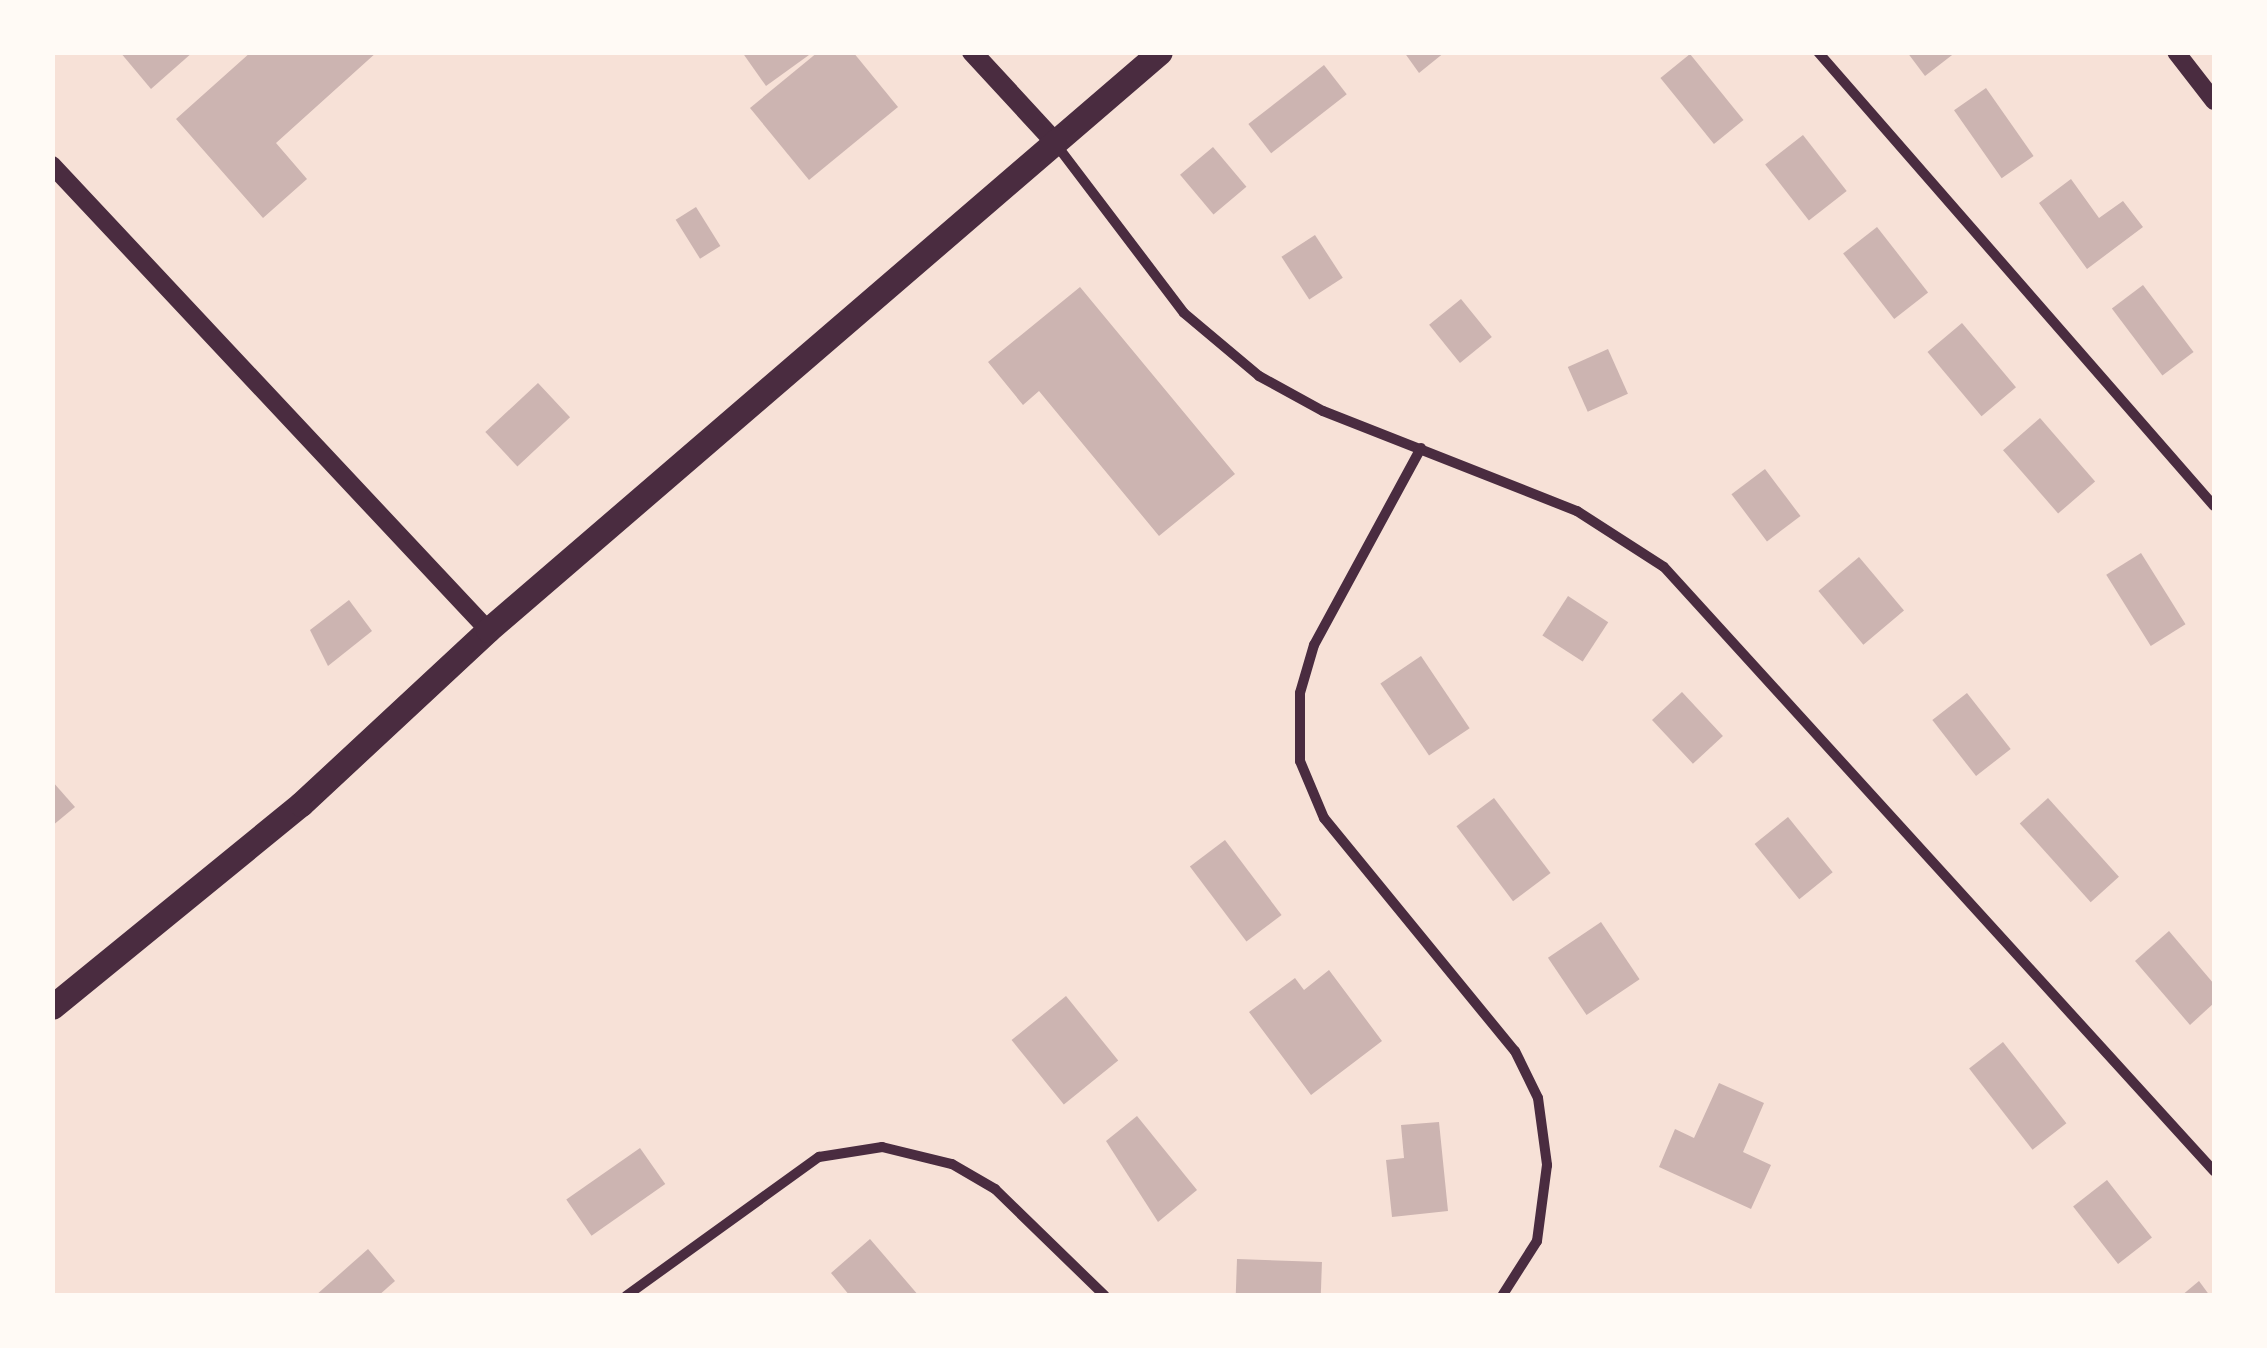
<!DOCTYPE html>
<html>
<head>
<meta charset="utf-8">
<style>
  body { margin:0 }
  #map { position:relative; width:2267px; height:1348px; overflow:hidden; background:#f7e1d7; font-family:"Asap Condensed",sans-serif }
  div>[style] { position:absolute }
  .building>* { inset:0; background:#ccb4b1; transform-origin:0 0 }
  .minor>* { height:10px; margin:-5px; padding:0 5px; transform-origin:5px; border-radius:5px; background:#4a2c40 }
  .tertiary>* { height:18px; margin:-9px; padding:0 9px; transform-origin:9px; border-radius:9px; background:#4a2c40 }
  .secondary>* { height:20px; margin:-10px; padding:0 10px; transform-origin:10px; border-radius:10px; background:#4a2c40 }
  .primary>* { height:25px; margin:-12.5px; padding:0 12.5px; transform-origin:12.5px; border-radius:12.5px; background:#4a2c40 }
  span { translate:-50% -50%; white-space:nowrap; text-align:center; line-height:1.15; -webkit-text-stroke:8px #fffaf5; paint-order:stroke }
  .frame { position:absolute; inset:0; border:55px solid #fffaf5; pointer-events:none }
</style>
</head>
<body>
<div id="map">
  <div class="building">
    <div style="clip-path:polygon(120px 52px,193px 52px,151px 89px)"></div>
    <div style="clip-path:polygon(251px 52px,377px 52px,276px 143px,307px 179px,263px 218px,176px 119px)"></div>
    <div style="clip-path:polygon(742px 52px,807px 52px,809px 55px,766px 86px)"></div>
    <div style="clip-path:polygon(818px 52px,853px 52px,898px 107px,809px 180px,750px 108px)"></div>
    <div style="clip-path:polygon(1404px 52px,1445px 52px,1419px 73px)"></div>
    <div style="clip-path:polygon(1907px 52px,1956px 52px,1925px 76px)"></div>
    <div style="left:1690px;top:54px;width:85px;height:38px;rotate:51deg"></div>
    <div style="left:1324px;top:65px;width:37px;height:96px;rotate:52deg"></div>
    <div style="left:1986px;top:88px;width:83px;height:39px;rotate:55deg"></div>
    <div style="left:1803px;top:135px;width:71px;height:48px;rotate:52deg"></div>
    <div style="left:1213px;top:147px;width:52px;height:43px;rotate:50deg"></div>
    <div style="clip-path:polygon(2071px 179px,2099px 218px,2123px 201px,2143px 227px,2087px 269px,2039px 203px)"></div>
    <div style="left:696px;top:207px;width:46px;height:24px;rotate:58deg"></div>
    <div style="left:1877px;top:227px;width:83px;height:43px;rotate:52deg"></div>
    <div style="left:1315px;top:235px;width:51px;height:40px;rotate:57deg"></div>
    <div style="left:2143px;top:285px;width:84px;height:39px;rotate:53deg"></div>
    <div style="clip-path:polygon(1080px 287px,1235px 474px,1159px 536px,1039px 391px,1023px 405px,988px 362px)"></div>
    <div style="left:1461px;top:299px;width:49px;height:41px;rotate:51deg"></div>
    <div style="left:1962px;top:323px;width:84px;height:45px;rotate:50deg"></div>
    <div style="left:1608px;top:349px;width:49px;height:44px;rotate:66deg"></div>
    <div style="left:538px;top:383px;width:47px;height:72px;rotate:47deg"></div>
    <div style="left:2040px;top:418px;width:84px;height:49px;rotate:49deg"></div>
    <div style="left:1765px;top:469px;width:59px;height:42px;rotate:53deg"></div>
    <div style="left:2141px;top:553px;width:84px;height:41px;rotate:58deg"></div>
    <div style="left:1859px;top:557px;width:70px;height:53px;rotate:50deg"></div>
    <div style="left:1568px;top:596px;width:48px;height:47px;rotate:33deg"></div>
    <div style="clip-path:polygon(349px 600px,372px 631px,328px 666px,310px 630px)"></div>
    <div style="left:1421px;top:656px;width:87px;height:49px;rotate:56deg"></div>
    <div style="left:1682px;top:692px;width:60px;height:41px;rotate:47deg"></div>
    <div style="left:1967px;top:693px;width:71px;height:44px;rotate:52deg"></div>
    <div style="clip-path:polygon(52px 781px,75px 807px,52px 826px)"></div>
    <div style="left:1494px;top:798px;width:94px;height:47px;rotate:53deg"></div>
    <div style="left:2048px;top:798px;width:106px;height:38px;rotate:48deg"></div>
    <div style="left:1788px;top:817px;width:71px;height:43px;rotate:51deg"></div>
    <div style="left:1225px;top:840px;width:94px;height:44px;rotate:53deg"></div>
    <div style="left:1601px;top:922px;width:69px;height:64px;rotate:56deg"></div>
    <div style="clip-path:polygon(2169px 931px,2214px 984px,2214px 1003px,2190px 1025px,2135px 961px)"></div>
    <div style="clip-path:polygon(1329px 970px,1382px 1041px,1311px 1095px,1249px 1012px,1295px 978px,1304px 990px)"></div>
    <div style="left:1066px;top:996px;width:83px;height:70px;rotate:51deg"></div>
    <div style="left:2003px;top:1042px;width:103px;height:43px;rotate:52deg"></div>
    <div style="clip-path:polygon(1719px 1083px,1764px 1103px,1743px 1152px,1771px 1165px,1751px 1209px,1659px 1167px,1675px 1129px,1694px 1138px)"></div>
    <div style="clip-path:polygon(1137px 1116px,1197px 1190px,1158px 1222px,1106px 1141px)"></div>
    <div style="clip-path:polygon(1439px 1122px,1448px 1211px,1392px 1217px,1386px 1160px,1404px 1158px,1401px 1125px)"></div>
    <div style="left:640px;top:1148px;width:44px;height:90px;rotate:55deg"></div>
    <div style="left:2107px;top:1180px;width:73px;height:43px;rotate:52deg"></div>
    <div style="clip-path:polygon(870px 1239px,919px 1296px,850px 1296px,831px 1273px)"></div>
    <div style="clip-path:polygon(368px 1249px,395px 1281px,378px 1296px,315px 1296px)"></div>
    <div style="left:1237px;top:1259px;width:85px;height:37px;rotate:2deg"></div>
    <div style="clip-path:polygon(2199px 1281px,2210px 1296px,2181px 1296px)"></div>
  </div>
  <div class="minor">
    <div style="left:1818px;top:52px;width:602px;rotate:48.9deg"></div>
    <div style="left:1055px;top:143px;width:213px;rotate:52.8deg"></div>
    <div style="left:1184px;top:313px;width:98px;rotate:40deg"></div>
    <div style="left:1259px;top:376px;width:73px;rotate:28.7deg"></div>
    <div style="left:1323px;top:411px;width:273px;rotate:21.5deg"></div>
    <div style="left:1577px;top:511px;width:103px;rotate:32.8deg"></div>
    <div style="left:1664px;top:567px;width:817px;rotate:47.68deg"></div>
    <div style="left:1421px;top:448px;width:224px;rotate:118.5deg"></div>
    <div style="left:1314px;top:645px;width:50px;rotate:106.3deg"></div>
    <div style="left:1300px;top:693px;width:68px;rotate:90deg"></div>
    <div style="left:1300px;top:761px;width:62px;rotate:67.2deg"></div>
    <div style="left:1324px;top:818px;width:301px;rotate:50.7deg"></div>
    <div style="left:1515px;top:1051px;width:52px;rotate:63.9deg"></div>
    <div style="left:1538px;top:1098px;width:68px;rotate:82.3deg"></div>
    <div style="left:1547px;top:1165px;width:77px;rotate:97.5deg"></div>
    <div style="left:1537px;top:1241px;width:65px;rotate:122.5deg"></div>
    <div style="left:626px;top:1296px;width:238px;rotate:-35.8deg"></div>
    <div style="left:819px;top:1157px;width:64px;rotate:-9deg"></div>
    <div style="left:882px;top:1147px;width:72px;rotate:13.7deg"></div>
    <div style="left:952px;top:1164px;width:50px;rotate:30.2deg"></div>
    <div style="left:995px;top:1189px;width:153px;rotate:44.2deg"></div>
  </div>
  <div class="tertiary">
    <div style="left:2176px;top:52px;width:62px;rotate:52.2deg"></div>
    <div style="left:52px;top:165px;width:637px;rotate:46.84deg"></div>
  </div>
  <div class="secondary">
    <div style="left:972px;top:52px;width:122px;rotate:47.3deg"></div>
  </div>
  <div class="primary">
    <div style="left:52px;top:1007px;width:321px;rotate:-39.2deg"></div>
    <div style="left:301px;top:804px;width:255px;rotate:-42.9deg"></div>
    <div style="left:488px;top:630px;width:886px;rotate:-40.7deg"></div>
  </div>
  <div class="frame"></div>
</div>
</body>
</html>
